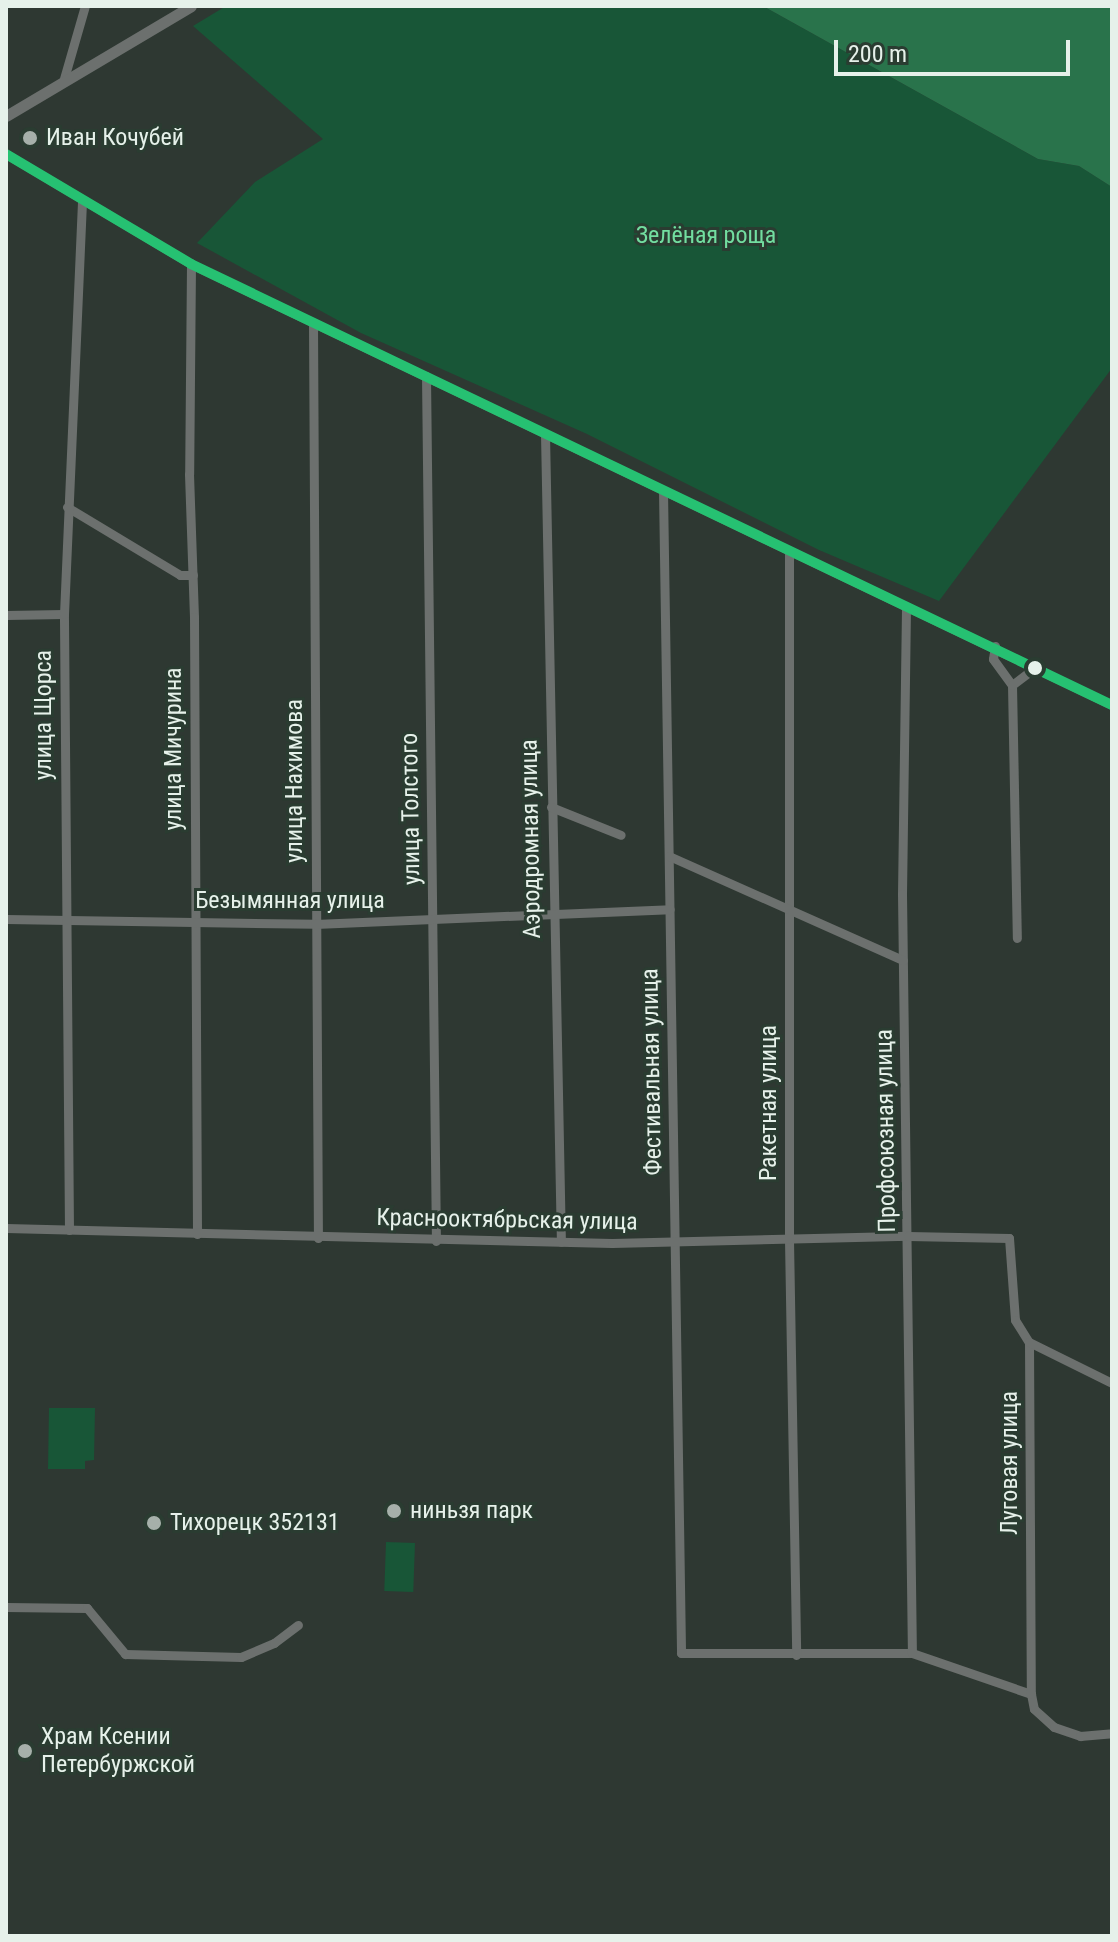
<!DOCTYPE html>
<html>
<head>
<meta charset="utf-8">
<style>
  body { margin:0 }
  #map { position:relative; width:1118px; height:1942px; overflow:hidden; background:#2e3832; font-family:"Roboto Condensed",sans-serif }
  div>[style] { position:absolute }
  .green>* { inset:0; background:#185637; transform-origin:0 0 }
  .water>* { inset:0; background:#29734b }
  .minor>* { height:9px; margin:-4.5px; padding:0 4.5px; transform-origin:4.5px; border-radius:4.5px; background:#6c706e }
  .tertiary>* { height:11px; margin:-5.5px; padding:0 5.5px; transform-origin:5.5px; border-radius:5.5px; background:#6c706e }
  .bus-1>* { height:10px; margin:-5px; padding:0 5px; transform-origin:5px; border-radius:5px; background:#26c172 }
  .dots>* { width:22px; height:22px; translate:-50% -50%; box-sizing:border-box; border:4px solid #2a3c31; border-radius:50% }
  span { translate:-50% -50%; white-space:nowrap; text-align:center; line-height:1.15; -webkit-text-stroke:6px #2a3c31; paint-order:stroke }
  .poi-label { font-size:24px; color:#e6f1ea }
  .left { translate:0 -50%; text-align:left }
  .park-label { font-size:24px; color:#72dea0 }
  .street-label { font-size:24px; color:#e6f1ea }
  .frame { position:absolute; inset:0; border:8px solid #e6f1ea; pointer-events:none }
  .scale { position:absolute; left:834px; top:40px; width:236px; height:36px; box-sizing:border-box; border:4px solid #e6f1ea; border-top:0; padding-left:10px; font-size:24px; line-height:28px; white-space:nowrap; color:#e6f1ea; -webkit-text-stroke:6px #2a3c31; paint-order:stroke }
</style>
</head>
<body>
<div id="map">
  <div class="green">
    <div style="clip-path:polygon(226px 6px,763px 6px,1038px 159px,1079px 166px,1112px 187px,1112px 368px,939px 601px,819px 550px,587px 434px,361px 333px,197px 243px,255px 182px,323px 139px,193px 26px)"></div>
    <div style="clip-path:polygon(49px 1408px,95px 1408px,94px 1460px,85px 1461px,85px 1469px,48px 1469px)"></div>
    <div style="left:386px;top:1542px;width:29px;height:49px;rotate:2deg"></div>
  </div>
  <div class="water">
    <div style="clip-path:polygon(763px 6px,1112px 6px,1112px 187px,1079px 166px,1038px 159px)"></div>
  </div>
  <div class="minor">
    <div style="left:63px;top:82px;width:79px;rotate:-73.9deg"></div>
    <div style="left:6px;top:154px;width:215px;rotate:30.7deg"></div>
    <div style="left:191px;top:264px;width:1021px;rotate:25.59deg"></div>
    <div style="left:191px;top:264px;width:210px;rotate:90.5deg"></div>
    <div style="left:189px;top:474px;width:143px;rotate:88deg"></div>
    <div style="left:194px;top:617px;width:617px;rotate:89.72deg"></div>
    <div style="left:313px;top:324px;width:914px;rotate:89.69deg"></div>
    <div style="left:426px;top:376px;width:865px;rotate:89.34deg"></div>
    <div style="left:545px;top:434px;width:808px;rotate:88.87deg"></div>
    <div style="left:663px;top:491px;width:1162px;rotate:89.11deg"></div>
    <div style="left:681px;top:1653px;width:231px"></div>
    <div style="left:912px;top:1653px;width:126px;rotate:19deg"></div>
    <div style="left:1031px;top:1694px;width:15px;rotate:79deg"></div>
    <div style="left:1034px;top:1709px;width:27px;rotate:42deg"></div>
    <div style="left:1054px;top:1727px;width:28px;rotate:19deg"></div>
    <div style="left:1080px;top:1736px;width:32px;rotate:-5deg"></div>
    <div style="left:67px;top:507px;width:132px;rotate:31deg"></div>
    <div style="left:180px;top:575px;width:13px"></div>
    <div style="left:789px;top:551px;width:689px;rotate:90deg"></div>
    <div style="left:789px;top:1240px;width:415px;rotate:89deg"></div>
    <div style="left:906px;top:608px;width:286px;rotate:90.8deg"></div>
    <div style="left:902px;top:894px;width:759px;rotate:89.25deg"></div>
    <div style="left:6px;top:615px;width:58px;rotate:-1deg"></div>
    <div style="left:995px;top:646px;width:13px;rotate:99deg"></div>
    <div style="left:993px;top:659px;width:32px;rotate:54deg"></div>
    <div style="left:1012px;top:685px;width:253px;rotate:88.9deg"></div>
    <div style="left:1012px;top:685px;width:30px;rotate:-37deg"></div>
    <div style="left:551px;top:807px;width:75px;rotate:21.8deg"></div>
    <div style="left:669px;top:856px;width:256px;rotate:24deg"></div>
    <div style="left:6px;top:919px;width:309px;rotate:0.9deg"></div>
    <div style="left:315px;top:924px;width:355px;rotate:-2.4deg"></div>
    <div style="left:6px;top:1228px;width:606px;rotate:1.42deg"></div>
    <div style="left:612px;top:1243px;width:296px;rotate:-1.4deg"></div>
    <div style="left:908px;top:1236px;width:101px;rotate:1.1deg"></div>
    <div style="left:1009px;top:1238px;width:82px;rotate:85.8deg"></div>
    <div style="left:1015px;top:1320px;width:26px;rotate:58deg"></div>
    <div style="left:1029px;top:1342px;width:352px;rotate:89.7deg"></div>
    <div style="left:69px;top:1230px;width:616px;rotate:-90.47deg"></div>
    <div style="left:64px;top:614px;width:414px;rotate:-87.5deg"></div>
    <div style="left:1029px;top:1342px;width:93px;rotate:26.3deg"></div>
    <div style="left:6px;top:1607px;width:81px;rotate:0.7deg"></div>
    <div style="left:87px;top:1608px;width:60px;rotate:50.4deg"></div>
    <div style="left:125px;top:1654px;width:116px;rotate:1.5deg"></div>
    <div style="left:241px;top:1657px;width:36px;rotate:-23deg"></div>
    <div style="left:274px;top:1643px;width:30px;rotate:-37deg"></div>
  </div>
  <div class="tertiary">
    <div style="left:6px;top:116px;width:215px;rotate:-30.7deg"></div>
  </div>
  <div class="bus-1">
    <div style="left:6px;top:154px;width:215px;rotate:30.7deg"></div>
    <div style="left:191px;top:264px;width:1021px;rotate:25.59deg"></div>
  </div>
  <div class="dots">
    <div style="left:30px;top:138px;background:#a6b0aa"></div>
    <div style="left:1035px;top:668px;background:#e6f1ea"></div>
    <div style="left:394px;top:1511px;background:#a6b0aa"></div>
    <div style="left:154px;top:1523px;background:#a6b0aa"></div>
    <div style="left:25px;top:1751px;background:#a6b0aa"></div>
  </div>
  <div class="poi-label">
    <span class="left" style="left:46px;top:138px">Иван Кочубей</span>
    <span class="left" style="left:410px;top:1511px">ниньзя парк</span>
    <span class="left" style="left:170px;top:1523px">Тихорецк 352131</span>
    <span class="left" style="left:41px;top:1751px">Храм Ксении<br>Петербуржской</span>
  </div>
  <div class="park-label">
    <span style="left:706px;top:236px">Зелёная роща</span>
  </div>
  <div class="street-label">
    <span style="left:44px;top:715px;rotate:-90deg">улица Щорса</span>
    <span style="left:174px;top:749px;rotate:-90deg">улица Мичурина</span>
    <span style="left:295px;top:781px;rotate:-90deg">улица Нахимова</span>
    <span style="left:411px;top:809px;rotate:-91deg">улица Толстого</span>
    <span style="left:531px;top:839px;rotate:-91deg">Аэродромная улица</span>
    <span style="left:290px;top:901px">Безымянная улица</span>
    <span style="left:652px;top:1072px;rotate:-91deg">Фестивальная улица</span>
    <span style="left:769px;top:1103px;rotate:-90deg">Ракетная улица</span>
    <span style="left:886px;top:1131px;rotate:-91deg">Профсоюзная улица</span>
    <span style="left:507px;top:1220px;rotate:1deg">Краснооктябрьская улица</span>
    <span style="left:1010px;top:1463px;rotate:-90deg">Луговая улица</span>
  </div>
  <div class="frame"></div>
  <div class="scale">200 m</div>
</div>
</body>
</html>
